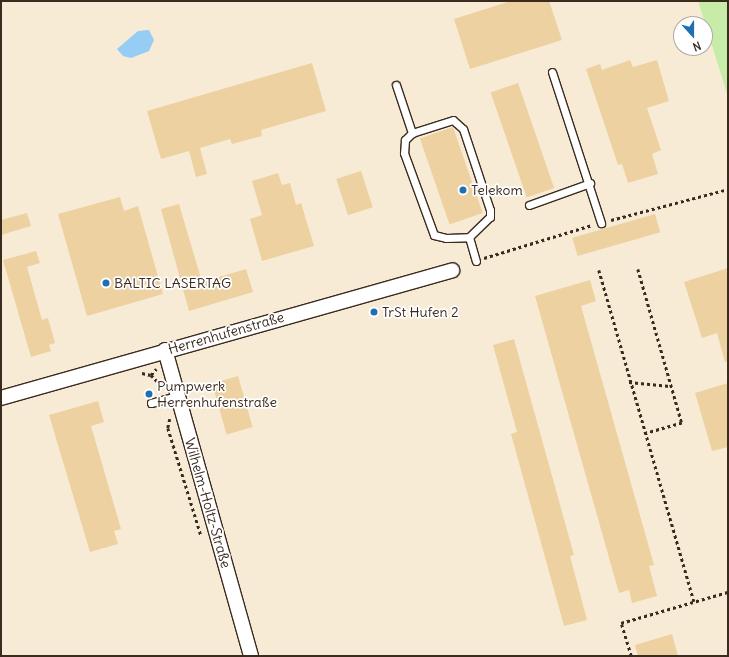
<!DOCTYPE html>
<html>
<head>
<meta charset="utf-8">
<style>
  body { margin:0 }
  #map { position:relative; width:729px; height:657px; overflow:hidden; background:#fbf6ec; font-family:Delius,sans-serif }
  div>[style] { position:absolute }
  .built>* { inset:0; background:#f7ebd6 }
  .green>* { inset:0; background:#c6eca7 }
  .water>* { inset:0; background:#95cdf4 }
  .building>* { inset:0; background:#edd1a1; transform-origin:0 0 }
  .path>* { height:2.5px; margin-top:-1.25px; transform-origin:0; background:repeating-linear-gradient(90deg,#3b2a1e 0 3px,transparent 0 6px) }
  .roads { filter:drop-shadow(1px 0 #3b2a1e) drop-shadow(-1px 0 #3b2a1e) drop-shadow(0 1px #3b2a1e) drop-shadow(0 -1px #3b2a1e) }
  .lane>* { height:7px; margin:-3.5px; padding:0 3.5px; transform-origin:3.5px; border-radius:3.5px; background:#fff }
  .street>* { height:14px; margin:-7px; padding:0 7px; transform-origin:7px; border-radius:7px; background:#fff }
  .dots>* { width:11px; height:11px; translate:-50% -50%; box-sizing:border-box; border:2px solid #fff; border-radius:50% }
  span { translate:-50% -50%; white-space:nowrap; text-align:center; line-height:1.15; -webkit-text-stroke:3.5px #fff; paint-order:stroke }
  .poi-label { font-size:14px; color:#3b2a1e }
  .left { translate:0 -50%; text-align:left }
  .street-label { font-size:14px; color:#3b2a1e }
  .frame { position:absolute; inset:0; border:2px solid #3b2a1e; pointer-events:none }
  .north { position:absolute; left:673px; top:16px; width:40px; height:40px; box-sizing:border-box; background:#fff; border:1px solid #b1aaa5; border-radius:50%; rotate:159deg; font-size:11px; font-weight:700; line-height:16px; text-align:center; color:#3b2a1e }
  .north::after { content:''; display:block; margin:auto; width:14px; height:18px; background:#1f6fb2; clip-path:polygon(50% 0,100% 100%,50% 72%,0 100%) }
</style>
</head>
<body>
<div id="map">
  <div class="built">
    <div style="clip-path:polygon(evenodd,1px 1px,698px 1px,728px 97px,728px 656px,1px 656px,1px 1px,681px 24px,705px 24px,705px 48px,681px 48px,681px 24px)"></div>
  </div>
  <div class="green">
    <div style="clip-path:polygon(698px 1px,728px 1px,728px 97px)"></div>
  </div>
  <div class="water">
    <div style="clip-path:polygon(149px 30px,154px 40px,149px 51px,131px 58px,123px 56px,117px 49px,138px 31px)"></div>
  </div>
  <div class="building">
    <div style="clip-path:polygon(511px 1px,549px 1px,562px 40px,470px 69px,454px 19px)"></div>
    <div style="clip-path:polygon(630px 60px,633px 67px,657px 60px,669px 101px,647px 108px,661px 150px,652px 154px,658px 174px,628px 183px,622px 164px,618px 165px,586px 69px,600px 64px,602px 70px)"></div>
    <div style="clip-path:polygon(312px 63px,326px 111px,261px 130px,262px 136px,232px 144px,230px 139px,200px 148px,207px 174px,196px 177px,189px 151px,161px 159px,147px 111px)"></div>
    <div style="left:518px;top:83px;width:111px;height:29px;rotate:71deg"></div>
    <div style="left:453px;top:127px;width:91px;height:35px;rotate:71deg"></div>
    <div style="left:361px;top:171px;width:38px;height:26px;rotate:72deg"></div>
    <div style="clip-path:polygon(278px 173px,282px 185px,290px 183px,296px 205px,301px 203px,314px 246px,262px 261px,250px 219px,262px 215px,252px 181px)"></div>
    <div style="clip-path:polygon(120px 197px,124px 211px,138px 206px,163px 294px,87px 316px,58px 214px)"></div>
    <div style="clip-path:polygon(179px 204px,202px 282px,246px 269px,253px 292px,189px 311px,161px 209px)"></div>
    <div style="clip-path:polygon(27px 213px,31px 226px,1px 235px,1px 220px)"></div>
    <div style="left:655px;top:214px;width:19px;height:86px;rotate:74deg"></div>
    <div style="clip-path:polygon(36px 251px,40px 263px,27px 267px,42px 320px,48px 318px,55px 343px,49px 345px,51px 351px,31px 357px,3px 260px)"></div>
    <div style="clip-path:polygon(728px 268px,728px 361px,725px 362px,717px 333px,702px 338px,684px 282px)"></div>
    <div style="clip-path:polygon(590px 280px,596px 301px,581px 306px,654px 565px,649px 566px,657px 596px,632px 603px,629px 590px,619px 593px,535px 296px)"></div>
    <div style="clip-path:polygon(514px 339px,574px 555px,570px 556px,587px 620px,564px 626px,511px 434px,517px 432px,493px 345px)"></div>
    <div style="left:238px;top:376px;width:53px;height:27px;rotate:74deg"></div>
    <div style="clip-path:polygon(728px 383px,728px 447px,712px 451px,695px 393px)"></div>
    <div style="clip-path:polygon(98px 401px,104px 422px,91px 426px,121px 529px,114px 531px,118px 544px,90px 552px,49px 415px)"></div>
    <div style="clip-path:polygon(672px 634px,678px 656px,638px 656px,635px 645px)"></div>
  </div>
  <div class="path">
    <div style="left:611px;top:220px;width:121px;rotate:-14.8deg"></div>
    <div style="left:484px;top:258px;width:113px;rotate:-17deg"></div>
    <div style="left:638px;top:269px;width:160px;rotate:74.1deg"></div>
    <div style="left:682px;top:423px;width:40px;rotate:164deg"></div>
    <div style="left:599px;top:270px;width:345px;rotate:74deg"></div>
    <div style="left:142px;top:373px;width:9px;rotate:13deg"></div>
    <div style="left:151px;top:375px;width:8px;rotate:-50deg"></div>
    <div style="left:151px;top:375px;width:11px;rotate:45deg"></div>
    <div style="left:629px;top:382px;width:41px;rotate:5.6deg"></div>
    <div style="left:170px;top:419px;width:9px;rotate:103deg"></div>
    <div style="left:168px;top:428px;width:112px;rotate:72.9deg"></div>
    <div style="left:631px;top:656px;width:34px;rotate:-107deg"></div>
    <div style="left:621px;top:623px;width:111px;rotate:-16.2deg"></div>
  </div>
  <div class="roads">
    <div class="lane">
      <div style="left:552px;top:72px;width:159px;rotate:72deg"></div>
      <div style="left:396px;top:85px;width:51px;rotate:71.6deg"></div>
      <div style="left:529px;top:205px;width:65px;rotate:-19.8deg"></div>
      <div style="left:469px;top:237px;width:29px;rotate:-44deg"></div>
      <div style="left:490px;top:217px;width:7px;rotate:-90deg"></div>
      <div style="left:490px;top:210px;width:85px;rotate:-108.4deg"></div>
      <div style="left:463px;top:129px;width:13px;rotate:-138deg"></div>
      <div style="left:453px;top:120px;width:43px;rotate:162.4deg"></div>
      <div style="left:412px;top:133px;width:10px;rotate:135deg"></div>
      <div style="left:405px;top:140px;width:13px;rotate:94deg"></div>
      <div style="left:404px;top:153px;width:87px;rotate:69.9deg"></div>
      <div style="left:434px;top:235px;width:12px;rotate:14deg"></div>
      <div style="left:446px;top:238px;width:23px;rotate:-2deg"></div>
      <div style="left:469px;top:237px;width:25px;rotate:74deg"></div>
      <div style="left:151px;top:403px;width:28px;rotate:-15deg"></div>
    </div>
    <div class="street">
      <div style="left:165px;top:350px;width:318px;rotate:74.3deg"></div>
      <div style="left:1px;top:398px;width:469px;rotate:-15.8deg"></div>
    </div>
  </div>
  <div class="dots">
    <div style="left:463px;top:190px;background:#1f6fb2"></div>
    <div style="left:106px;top:283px;background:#1f6fb2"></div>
    <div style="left:374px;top:312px;background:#1f6fb2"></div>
    <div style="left:149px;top:394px;background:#1f6fb2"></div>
  </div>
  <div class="poi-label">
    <span class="left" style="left:471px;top:190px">Telekom</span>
    <span class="left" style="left:114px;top:283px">BALTIC LASERTAG</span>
    <span class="left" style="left:382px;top:312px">TrSt Hufen 2</span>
    <span class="left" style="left:157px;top:394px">Pumpwerk<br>Herrenhufenstraße</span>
  </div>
  <div class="street-label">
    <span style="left:226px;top:333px;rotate:-16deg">Herrenhufenstraße</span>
    <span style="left:208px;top:503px;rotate:74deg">Wilhelm-Holtz-Straße</span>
  </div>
  <div class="frame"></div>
  <div class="north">N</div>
</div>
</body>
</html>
